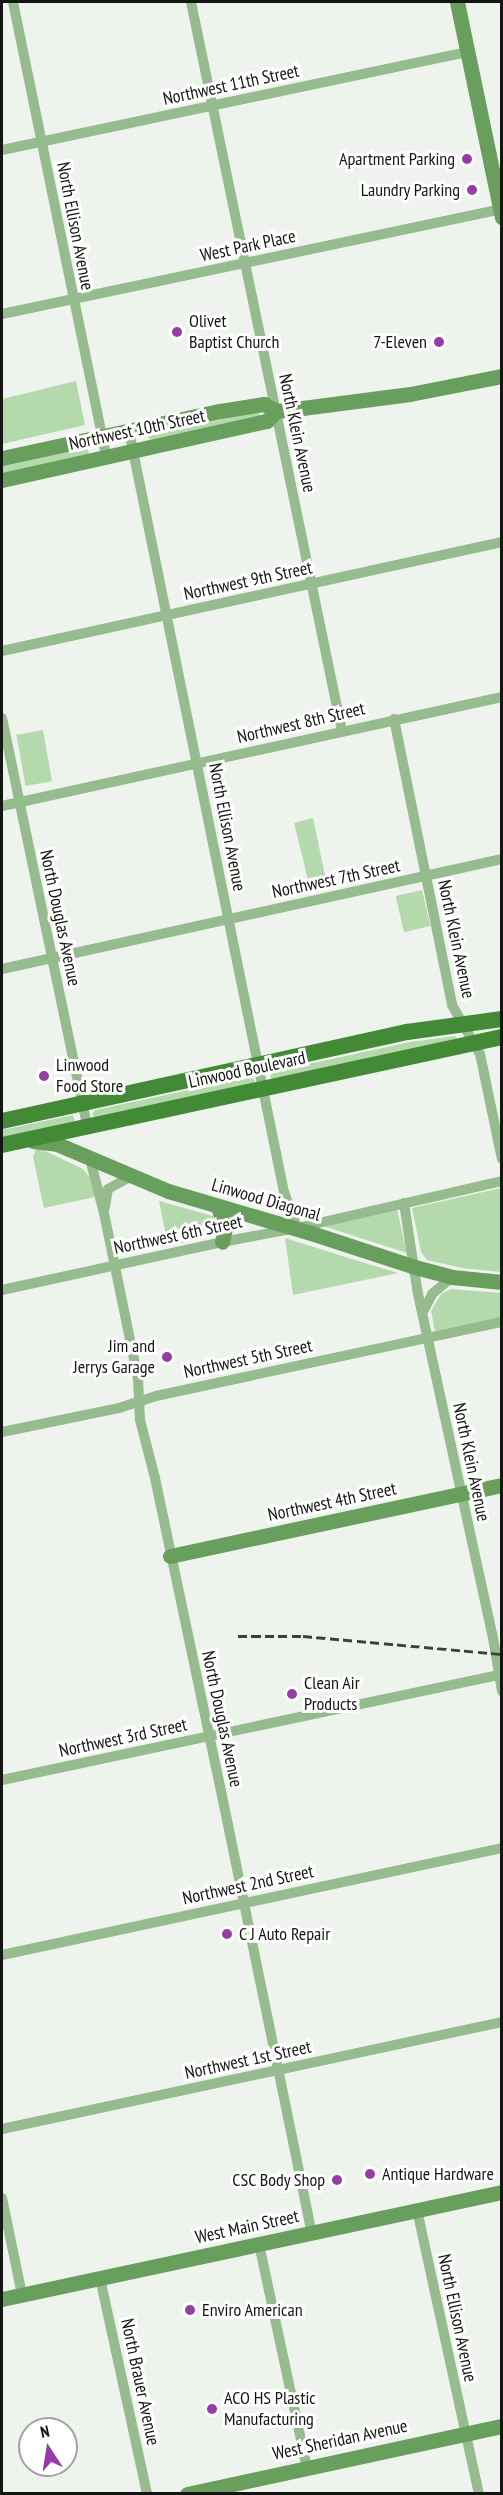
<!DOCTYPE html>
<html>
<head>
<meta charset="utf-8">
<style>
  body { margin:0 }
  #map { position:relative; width:503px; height:2495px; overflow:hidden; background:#eef4ed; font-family:"PT Sans Narrow",sans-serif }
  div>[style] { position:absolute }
  .green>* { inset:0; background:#b4d9ad; transform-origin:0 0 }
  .street>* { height:10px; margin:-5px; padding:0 5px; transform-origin:5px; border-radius:5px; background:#96bb8f }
  .secondary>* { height:15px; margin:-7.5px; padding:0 7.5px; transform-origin:7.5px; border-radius:7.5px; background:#689f5d }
  .primary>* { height:16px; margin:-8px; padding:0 8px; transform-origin:8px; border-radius:8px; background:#438a36 }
  .rail>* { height:3px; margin-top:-1.5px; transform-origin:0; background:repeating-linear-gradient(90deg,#3d3f3c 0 9px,transparent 0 13.5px) }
  .dots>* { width:16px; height:16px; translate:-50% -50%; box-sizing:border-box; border:3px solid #fff; border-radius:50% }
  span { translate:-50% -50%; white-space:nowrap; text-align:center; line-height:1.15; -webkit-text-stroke:6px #fff; paint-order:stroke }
  .street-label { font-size:18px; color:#141613 }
  .poi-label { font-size:18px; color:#141613 }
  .right { translate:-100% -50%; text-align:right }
  .left { translate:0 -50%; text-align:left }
  .frame { position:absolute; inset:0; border:3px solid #141613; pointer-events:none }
  .north { position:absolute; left:18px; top:2417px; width:60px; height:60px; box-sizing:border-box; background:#fff; border:2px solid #a1a2a1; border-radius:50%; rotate:348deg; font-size:16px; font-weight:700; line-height:24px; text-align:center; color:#141613 }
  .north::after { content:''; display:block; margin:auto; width:21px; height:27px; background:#963ca7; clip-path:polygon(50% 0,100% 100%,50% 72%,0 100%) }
</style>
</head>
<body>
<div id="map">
  <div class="green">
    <div style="clip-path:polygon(76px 381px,85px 425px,2px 444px,2px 399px)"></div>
    <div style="clip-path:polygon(259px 412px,260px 416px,151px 440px,148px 437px,150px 433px)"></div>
    <div style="clip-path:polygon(87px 447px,89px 454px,2px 474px,2px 465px)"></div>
    <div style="left:43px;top:730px;width:52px;height:27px;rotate:80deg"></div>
    <div style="clip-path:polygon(313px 818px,327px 885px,310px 888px,294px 823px)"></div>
    <div style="left:422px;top:890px;width:37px;height:27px;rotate:77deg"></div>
    <div style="clip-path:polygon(455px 1036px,457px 1039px,274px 1079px,270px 1077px,272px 1072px,410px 1042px)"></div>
    <div style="clip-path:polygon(250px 1077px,255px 1080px,254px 1083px,94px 1117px,92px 1114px,95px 1110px)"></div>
    <div style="clip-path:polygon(73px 1115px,75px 1121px,2px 1138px,2px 1130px)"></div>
    <div style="clip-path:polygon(37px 1147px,83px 1169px,90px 1178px,95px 1197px,44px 1208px,33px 1157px)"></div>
    <div style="clip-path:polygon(501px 1188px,501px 1272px,462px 1268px,427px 1260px,421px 1252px,412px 1208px)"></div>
    <div style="clip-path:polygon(159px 1201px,213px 1216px,219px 1221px,217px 1234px,168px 1246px)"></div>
    <div style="clip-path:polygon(397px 1209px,407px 1253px,326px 1227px,326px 1225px)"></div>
    <div style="clip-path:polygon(285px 1238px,355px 1260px,398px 1273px,293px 1295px)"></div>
    <div style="clip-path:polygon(451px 1289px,501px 1293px,501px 1318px,435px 1331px,431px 1311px,441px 1294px)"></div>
  </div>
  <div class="street">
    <div style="left:13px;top:2px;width:464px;rotate:78.4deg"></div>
    <div style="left:191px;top:2px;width:744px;rotate:78.3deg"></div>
    <div style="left:2px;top:150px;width:476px;rotate:-11.9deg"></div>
    <div style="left:2px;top:314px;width:511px;rotate:-11.86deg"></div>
    <div style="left:129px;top:431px;width:777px;rotate:78.49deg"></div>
    <div style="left:284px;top:1192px;width:38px;rotate:70deg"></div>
    <div style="left:2px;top:651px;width:512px;rotate:-12.3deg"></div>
    <div style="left:2px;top:718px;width:417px;rotate:78.2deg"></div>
    <div style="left:394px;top:719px;width:292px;rotate:78.5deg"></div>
    <div style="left:452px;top:1005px;width:56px;rotate:60.3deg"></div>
    <div style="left:480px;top:1054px;width:107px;rotate:78.2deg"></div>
    <div style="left:2px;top:806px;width:512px;rotate:-12.3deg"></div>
    <div style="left:2px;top:969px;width:512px;rotate:-12.41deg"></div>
    <div style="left:90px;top:1159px;width:56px;rotate:75.5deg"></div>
    <div style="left:104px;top:1213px;width:168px;rotate:78.4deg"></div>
    <div style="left:138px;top:1378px;width:42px;rotate:87.3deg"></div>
    <div style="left:140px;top:1420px;width:60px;rotate:75.5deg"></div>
    <div style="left:155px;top:1478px;width:349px;rotate:78.1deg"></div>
    <div style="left:227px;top:1820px;width:422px;rotate:78.4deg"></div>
    <div style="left:404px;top:1203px;width:92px;rotate:81.3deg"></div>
    <div style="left:418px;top:1294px;width:352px;rotate:77.7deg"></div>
    <div style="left:493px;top:1638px;width:54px;rotate:80.4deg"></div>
    <div style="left:105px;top:1207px;width:18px;rotate:-81deg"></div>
    <div style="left:108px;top:1189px;width:25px;rotate:-29deg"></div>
    <div style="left:2px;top:1290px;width:225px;rotate:-12.3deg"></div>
    <div style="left:222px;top:1242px;width:76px;rotate:-10.6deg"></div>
    <div style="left:297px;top:1228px;width:210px;rotate:-12.9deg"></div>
    <div style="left:424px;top:1310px;width:18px;rotate:-63deg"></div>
    <div style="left:432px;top:1294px;width:26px;rotate:-40deg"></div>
    <div style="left:2px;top:1432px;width:119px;rotate:-11.6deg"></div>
    <div style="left:119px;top:1408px;width:39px;rotate:-18deg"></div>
    <div style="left:156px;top:1396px;width:354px;rotate:-12.1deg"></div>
    <div style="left:2px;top:1780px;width:507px;rotate:-11.95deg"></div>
    <div style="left:2px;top:1955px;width:511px;rotate:-12.08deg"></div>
    <div style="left:2px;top:2129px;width:511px;rotate:-12.08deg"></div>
    <div style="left:2px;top:2198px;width:99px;rotate:78.3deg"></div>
    <div style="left:417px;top:2210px;width:291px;rotate:77.7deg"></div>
    <div style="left:259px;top:2244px;width:229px;rotate:77.9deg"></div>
    <div style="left:100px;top:2278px;width:221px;rotate:77.7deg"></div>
  </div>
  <div class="secondary">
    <div style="left:457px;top:2px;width:220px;rotate:78.2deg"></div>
    <div style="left:2px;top:458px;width:223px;rotate:-12.2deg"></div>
    <div style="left:220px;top:411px;width:45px;rotate:-9deg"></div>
    <div style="left:264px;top:404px;width:14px;rotate:30deg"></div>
    <div style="left:276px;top:411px;width:11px;rotate:-5deg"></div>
    <div style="left:287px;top:410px;width:124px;rotate:-7.4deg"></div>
    <div style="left:410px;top:394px;width:94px;rotate:-11.1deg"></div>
    <div style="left:2px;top:480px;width:271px;rotate:-12.6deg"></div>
    <div style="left:267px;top:421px;width:13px;rotate:-48deg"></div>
    <div style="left:33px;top:1141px;width:24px;rotate:7deg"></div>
    <div style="left:57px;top:1144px;width:121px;rotate:22.9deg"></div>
    <div style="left:168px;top:1191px;width:149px;rotate:16.4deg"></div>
    <div style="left:311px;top:1233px;width:109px;rotate:18.1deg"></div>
    <div style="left:415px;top:1267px;width:38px;rotate:15deg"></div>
    <div style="left:452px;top:1277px;width:50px;rotate:5.7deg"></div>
    <div style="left:218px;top:1207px;width:22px;rotate:72deg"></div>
    <div style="left:225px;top:1228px;width:14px;rotate:102deg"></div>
    <div style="left:170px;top:1556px;width:340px;rotate:-12.1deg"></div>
    <div style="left:2px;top:2299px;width:511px;rotate:-12.08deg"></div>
    <div style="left:187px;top:2494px;width:322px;rotate:-12.2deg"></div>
  </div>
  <div class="primary">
    <div style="left:2px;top:1121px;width:415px;rotate:-12.4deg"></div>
    <div style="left:407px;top:1032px;width:96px;rotate:-7.8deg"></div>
    <div style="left:2px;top:1145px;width:512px;rotate:-12.19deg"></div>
  </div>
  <div class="rail">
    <div style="left:238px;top:1636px;width:65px"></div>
    <div style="left:303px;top:1636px;width:200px;rotate:5.2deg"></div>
  </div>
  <div class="dots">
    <div style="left:467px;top:159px;background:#963ca7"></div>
    <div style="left:472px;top:190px;background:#963ca7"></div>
    <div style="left:177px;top:332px;background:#963ca7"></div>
    <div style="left:439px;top:342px;background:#963ca7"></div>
    <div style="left:44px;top:1076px;background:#963ca7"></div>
    <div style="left:167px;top:1357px;background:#963ca7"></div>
    <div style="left:292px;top:1694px;background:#963ca7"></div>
    <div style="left:227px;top:1934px;background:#963ca7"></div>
    <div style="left:370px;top:2174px;background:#963ca7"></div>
    <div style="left:337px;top:2180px;background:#963ca7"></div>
    <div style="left:190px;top:2310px;background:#963ca7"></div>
    <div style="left:212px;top:2409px;background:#963ca7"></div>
  </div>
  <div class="street-label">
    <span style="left:231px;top:85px;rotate:-12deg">Northwest 11th Street</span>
    <span style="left:75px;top:226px;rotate:79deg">North Ellison Avenue</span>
    <span style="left:248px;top:246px;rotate:-12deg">West Park Place</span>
    <span style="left:137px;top:430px;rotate:-12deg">Northwest 10th Street</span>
    <span style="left:297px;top:433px;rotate:78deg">North Klein Avenue</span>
    <span style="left:248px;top:581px;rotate:-12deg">Northwest 9th Street</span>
    <span style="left:301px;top:723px;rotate:-13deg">Northwest 8th Street</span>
    <span style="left:227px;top:827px;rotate:79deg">North Ellison Avenue</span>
    <span style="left:336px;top:879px;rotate:-12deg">Northwest 7th Street</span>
    <span style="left:60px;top:918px;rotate:78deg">North Douglas Avenue</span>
    <span style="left:456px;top:939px;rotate:78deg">North Klein Avenue</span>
    <span style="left:247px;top:1070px;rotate:-12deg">Linwood Boulevard</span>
    <span style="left:266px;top:1200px;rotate:16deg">Linwood Diagonal</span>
    <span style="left:178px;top:1235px;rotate:-12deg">Northwest 6th Street</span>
    <span style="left:248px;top:1359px;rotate:-12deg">Northwest 5th Street</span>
    <span style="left:471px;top:1462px;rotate:78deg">North Klein Avenue</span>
    <span style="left:332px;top:1502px;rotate:-12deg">Northwest 4th Street</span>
    <span style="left:222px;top:1719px;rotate:78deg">North Douglas Avenue</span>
    <span style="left:123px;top:1738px;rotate:-12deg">Northwest 3rd Street</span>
    <span style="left:248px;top:1885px;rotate:-12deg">Northwest 2nd Street</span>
    <span style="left:248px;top:2060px;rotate:-12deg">Northwest 1st Street</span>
    <span style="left:247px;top:2227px;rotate:-12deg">West Main Street</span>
    <span style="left:457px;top:2318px;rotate:78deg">North Ellison Avenue</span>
    <span style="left:140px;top:2382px;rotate:78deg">North Brauer Avenue</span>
    <span style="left:340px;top:2440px;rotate:-12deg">West Sheridan Avenue</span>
  </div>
  <div class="poi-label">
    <span class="right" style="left:455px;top:159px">Apartment Parking</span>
    <span class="right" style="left:460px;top:190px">Laundry Parking</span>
    <span class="left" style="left:189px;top:332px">Olivet<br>Baptist Church</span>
    <span class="right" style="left:427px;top:342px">7-Eleven</span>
    <span class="left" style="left:56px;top:1076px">Linwood<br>Food Store</span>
    <span class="right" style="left:155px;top:1357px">Jim and<br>Jerrys Garage</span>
    <span class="left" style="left:304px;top:1694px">Clean Air<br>Products</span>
    <span class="left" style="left:239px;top:1934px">C J Auto Repair</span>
    <span class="left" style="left:382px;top:2174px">Antique Hardware</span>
    <span class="right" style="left:325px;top:2180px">CSC Body Shop</span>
    <span class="left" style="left:202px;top:2310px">Enviro American</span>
    <span class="left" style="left:224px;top:2409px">ACO HS Plastic<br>Manufacturing</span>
  </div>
  <div class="frame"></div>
  <div class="north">N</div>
</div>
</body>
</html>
